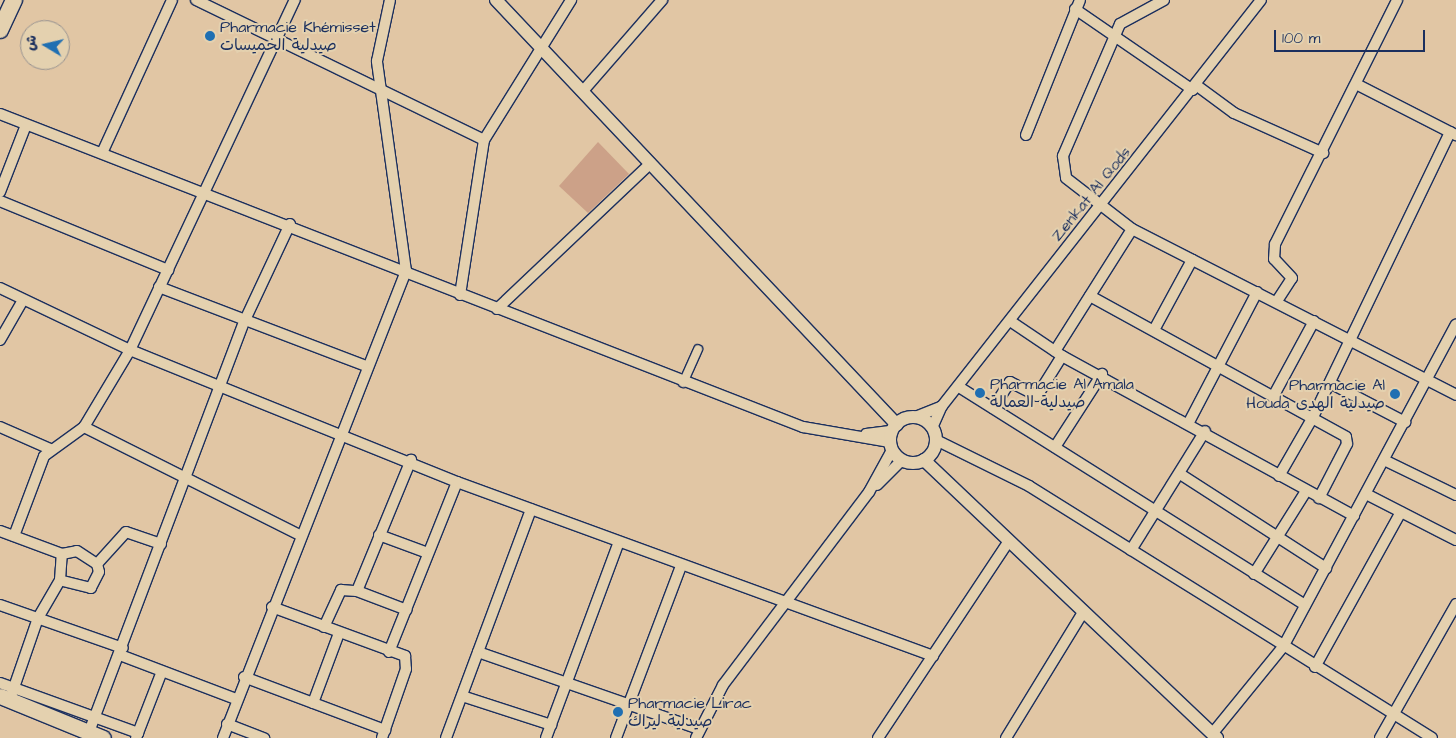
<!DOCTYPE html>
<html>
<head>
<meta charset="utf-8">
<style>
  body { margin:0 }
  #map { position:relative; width:1456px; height:738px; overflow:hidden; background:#e1c6a4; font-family:"Architects Daughter","Playpen Sans Arabic",sans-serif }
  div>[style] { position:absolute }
  .building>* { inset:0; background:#cca188 }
  .roads { filter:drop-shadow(1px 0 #1b2f5e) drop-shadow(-1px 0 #1b2f5e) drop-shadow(0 1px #1b2f5e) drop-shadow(0 -1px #1b2f5e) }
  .pedestrian>* { height:8px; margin:-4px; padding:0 4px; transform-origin:4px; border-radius:4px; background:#e4d1af }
  .minor>* { height:10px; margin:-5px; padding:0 5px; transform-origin:5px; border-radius:5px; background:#e4d1af }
  .tertiary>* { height:12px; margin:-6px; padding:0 6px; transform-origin:6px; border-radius:6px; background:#e4d1af }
  .tertiary>.ring { margin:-6px; padding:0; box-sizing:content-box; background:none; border:12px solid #e4d1af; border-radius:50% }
  .secondary>* { height:15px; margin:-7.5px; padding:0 7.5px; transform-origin:7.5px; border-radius:7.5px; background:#e4d1af }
  .primary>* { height:16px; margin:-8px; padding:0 8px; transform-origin:8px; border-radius:8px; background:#e4d1af }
  .dots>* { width:14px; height:14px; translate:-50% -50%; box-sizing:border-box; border:2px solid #e4d1af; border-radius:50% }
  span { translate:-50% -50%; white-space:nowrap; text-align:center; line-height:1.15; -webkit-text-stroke:4px #e4d1af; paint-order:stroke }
  .poi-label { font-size:16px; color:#1b2f5e }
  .left { translate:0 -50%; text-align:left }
  .right { translate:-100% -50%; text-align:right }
  .street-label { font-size:16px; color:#1b2f5e }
  .north { position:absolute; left:20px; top:20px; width:50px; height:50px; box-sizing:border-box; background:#e4d1af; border:1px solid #94908f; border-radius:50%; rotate:279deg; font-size:14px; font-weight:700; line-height:20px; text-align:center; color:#1b2f5e }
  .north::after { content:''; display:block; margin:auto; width:18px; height:22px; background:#1f6fb2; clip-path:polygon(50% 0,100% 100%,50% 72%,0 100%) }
  .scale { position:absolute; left:1274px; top:30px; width:151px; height:22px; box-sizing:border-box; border:2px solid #1b2f5e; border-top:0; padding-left:6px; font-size:15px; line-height:18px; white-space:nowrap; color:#1b2f5e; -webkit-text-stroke:4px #e4d1af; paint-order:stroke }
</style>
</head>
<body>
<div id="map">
  <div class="building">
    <div style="clip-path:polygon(598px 142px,629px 174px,588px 213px,559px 186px)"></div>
  </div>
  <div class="roads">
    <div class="pedestrian">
      <div style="left:683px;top:383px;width:37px;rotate:-66deg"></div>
    </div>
    <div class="minor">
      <div style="left:196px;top:0;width:320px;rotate:25.9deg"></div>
      <div style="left:1164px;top:0;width:50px;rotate:151.4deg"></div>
      <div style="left:1120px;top:24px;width:144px;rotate:113.4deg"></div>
      <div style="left:1063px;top:156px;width:22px;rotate:82deg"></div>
      <div style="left:1066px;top:178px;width:83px;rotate:37.7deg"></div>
      <div style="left:1132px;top:229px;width:364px;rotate:27.1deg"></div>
      <div style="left:1075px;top:9px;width:143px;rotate:34.5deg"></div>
      <div style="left:1356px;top:84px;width:106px;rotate:27.1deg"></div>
      <div style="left:1196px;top:85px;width:47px;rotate:36.4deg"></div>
      <div style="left:1234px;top:113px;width:98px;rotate:24.2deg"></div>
      <div style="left:583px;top:91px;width:121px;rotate:-49deg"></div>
      <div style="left:0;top:114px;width:862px;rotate:21.3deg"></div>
      <div style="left:803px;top:427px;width:88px;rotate:9.8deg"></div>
      <div style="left:1026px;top:135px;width:145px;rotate:-68.2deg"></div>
      <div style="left:102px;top:153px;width:168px;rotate:-65.4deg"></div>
      <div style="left:0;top:192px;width:72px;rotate:-68.8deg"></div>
      <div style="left:0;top:201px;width:182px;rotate:22.3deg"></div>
      <div style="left:159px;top:287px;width:222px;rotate:20.9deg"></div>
      <div style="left:0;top:288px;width:144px;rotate:25.5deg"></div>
      <div style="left:130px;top:350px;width:353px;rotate:22deg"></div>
      <div style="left:457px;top:482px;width:507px;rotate:20.08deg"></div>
      <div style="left:460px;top:295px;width:157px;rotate:-81.2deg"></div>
      <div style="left:484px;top:140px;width:165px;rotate:-58.1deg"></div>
      <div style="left:1090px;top:296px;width:292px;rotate:28.8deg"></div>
      <div style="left:1346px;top:437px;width:7px;rotate:82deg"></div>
      <div style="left:1347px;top:444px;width:61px;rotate:117.4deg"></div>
      <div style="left:1277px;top:301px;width:27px;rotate:-57deg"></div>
      <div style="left:1292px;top:278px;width:26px;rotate:-133deg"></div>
      <div style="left:1274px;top:259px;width:15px;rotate:-86deg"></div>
      <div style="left:1275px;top:244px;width:273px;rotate:-63.4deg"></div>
      <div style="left:497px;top:309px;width:212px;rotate:-43.5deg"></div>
      <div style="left:1010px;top:321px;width:63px;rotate:33.9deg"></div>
      <div style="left:1062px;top:356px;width:333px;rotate:28.7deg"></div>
      <div style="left:1154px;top:330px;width:80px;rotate:-61.5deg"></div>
      <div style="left:0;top:340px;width:46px;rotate:-60.1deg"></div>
      <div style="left:1055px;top:351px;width:144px;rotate:-57.7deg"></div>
      <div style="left:1330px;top:383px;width:85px;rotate:27.5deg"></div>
      <div style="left:959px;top:387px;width:409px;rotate:32.2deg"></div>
      <div style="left:1274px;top:395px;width:84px;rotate:-61.6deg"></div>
      <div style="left:993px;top:408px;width:31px;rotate:-57deg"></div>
      <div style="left:1010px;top:382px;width:30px;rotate:27deg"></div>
      <div style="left:1037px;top:396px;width:47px;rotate:-58deg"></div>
      <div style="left:913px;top:418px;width:31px;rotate:-22deg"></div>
      <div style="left:1188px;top:424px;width:149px;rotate:-62.4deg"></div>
      <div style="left:0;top:427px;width:55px;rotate:23.7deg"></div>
      <div style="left:84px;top:427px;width:241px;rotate:26.6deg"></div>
      <div style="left:932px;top:428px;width:24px;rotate:-66deg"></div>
      <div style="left:942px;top:406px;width:516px;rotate:-51.84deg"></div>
      <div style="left:866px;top:434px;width:26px;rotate:-7deg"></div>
      <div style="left:936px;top:440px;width:104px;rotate:26.3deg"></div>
      <div style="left:1029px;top:486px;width:475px;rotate:32deg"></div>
      <div style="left:1055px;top:447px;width:87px;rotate:-57.2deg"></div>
      <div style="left:1384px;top:460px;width:80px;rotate:25.9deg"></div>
      <div style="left:1180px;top:474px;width:174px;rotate:32.8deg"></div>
      <div style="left:1279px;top:476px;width:68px;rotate:-60deg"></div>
      <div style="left:1313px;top:417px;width:316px;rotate:-64.3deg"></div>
      <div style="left:1450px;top:132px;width:7px;rotate:27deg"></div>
      <div style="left:877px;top:485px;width:35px;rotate:-45deg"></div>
      <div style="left:1366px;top:494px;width:101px;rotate:27.1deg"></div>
      <div style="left:0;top:531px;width:66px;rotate:20.4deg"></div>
      <div style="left:62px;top:554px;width:15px;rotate:-11deg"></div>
      <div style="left:77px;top:551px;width:24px;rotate:33deg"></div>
      <div style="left:97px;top:564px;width:8px;rotate:76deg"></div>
      <div style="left:99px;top:572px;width:18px;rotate:117deg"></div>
      <div style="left:91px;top:588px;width:32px;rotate:-166deg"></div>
      <div style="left:379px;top:535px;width:52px;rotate:20.2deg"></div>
      <div style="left:14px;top:536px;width:85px;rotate:-69.4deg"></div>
      <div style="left:44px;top:456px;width:49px;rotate:-35.9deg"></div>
      <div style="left:84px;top:427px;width:90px;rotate:-59.1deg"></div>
      <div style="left:130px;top:350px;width:387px;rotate:-64.8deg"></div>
      <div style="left:1131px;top:550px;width:140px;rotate:-58.1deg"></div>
      <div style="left:97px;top:564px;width:43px;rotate:-47.8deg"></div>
      <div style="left:126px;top:532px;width:37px;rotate:19deg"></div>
      <div style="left:1254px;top:574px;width:98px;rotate:-57.9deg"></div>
      <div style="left:357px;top:591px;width:53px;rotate:20.8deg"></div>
      <div style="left:0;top:605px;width:130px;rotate:19.3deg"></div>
      <div style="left:272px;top:607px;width:142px;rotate:20.2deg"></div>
      <div style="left:405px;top:656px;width:13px;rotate:86deg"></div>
      <div style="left:406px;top:669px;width:73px;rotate:109.2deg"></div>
      <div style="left:324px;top:627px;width:41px;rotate:-65.3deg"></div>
      <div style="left:341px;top:590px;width:16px;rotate:4deg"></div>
      <div style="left:357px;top:591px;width:142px;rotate:-67.6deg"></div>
      <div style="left:389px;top:652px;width:183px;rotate:-68.2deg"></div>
      <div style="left:478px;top:652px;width:234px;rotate:19.2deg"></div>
      <div style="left:120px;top:655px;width:124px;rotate:20.8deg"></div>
      <div style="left:1315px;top:667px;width:177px;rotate:-61deg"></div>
      <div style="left:244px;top:677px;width:151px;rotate:20.6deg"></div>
      <div style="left:0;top:683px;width:147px;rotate:19.9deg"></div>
      <div style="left:138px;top:733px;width:5px;rotate:112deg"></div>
      <div style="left:462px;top:696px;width:94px;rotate:18deg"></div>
      <div style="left:10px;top:699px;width:86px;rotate:-70.9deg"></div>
      <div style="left:38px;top:618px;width:44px;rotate:-59.9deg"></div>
      <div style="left:60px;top:580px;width:26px;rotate:-86deg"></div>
      <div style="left:313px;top:703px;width:75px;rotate:-69.6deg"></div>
      <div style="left:227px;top:724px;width:40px;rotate:21deg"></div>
      <div style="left:89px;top:732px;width:441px;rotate:-69.3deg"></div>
      <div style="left:245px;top:320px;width:106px;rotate:-64.9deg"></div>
      <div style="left:138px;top:733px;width:66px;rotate:-68.8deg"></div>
      <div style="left:1212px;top:734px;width:112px;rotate:-50.8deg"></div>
      <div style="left:1283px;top:647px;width:366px;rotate:-61.8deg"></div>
      <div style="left:223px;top:738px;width:502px;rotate:-68.6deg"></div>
      <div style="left:406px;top:271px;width:212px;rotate:-97.9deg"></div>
      <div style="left:377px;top:61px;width:62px;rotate:-78deg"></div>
      <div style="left:446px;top:738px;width:244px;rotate:-69.6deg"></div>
      <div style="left:546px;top:738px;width:209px;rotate:-69.6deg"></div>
      <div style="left:616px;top:738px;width:184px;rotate:-69.3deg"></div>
      <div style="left:696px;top:738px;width:59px;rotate:-63deg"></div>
      <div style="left:723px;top:685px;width:242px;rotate:-52.9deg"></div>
      <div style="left:869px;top:492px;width:48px;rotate:-61.3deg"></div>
      <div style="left:878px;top:738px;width:235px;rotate:-56.4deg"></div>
      <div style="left:1006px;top:738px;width:145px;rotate:-58.5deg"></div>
      <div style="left:1380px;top:738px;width:154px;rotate:-60.4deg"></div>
    </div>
    <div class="tertiary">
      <div style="left:496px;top:0;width:584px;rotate:46.66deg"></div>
      <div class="ring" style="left:890px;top:417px;width:34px;height:34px"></div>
      <div style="left:924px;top:460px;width:404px;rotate:43.5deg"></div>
    </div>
    <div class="secondary">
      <div style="left:0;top:696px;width:111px;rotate:22.2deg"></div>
    </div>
    <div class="primary">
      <div style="left:0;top:30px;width:33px;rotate:-65deg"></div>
    </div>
  </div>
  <div class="dots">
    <div style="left:210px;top:36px;background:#1f6fb2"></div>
    <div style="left:980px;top:393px;background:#1f6fb2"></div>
    <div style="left:1395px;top:394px;background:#1f6fb2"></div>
    <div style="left:618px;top:712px;background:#1f6fb2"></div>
  </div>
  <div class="poi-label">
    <span class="left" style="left:220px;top:36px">Pharmacie Khémisset<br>صيدلية الخميسات</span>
    <span class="left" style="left:990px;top:393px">Pharmacie Al Amala<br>صيدلية العمالة</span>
    <span class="right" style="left:1385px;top:394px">Pharmacie Al<br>Houda صيدلية الهدى</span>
    <span class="left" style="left:628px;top:712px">Pharmacie Lirac<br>صيدلية ليراك</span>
  </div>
  <div class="street-label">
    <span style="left:1091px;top:194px;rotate:-51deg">Zenkat Al Qods</span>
  </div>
  <div class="north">ش</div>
  <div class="scale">100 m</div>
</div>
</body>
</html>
